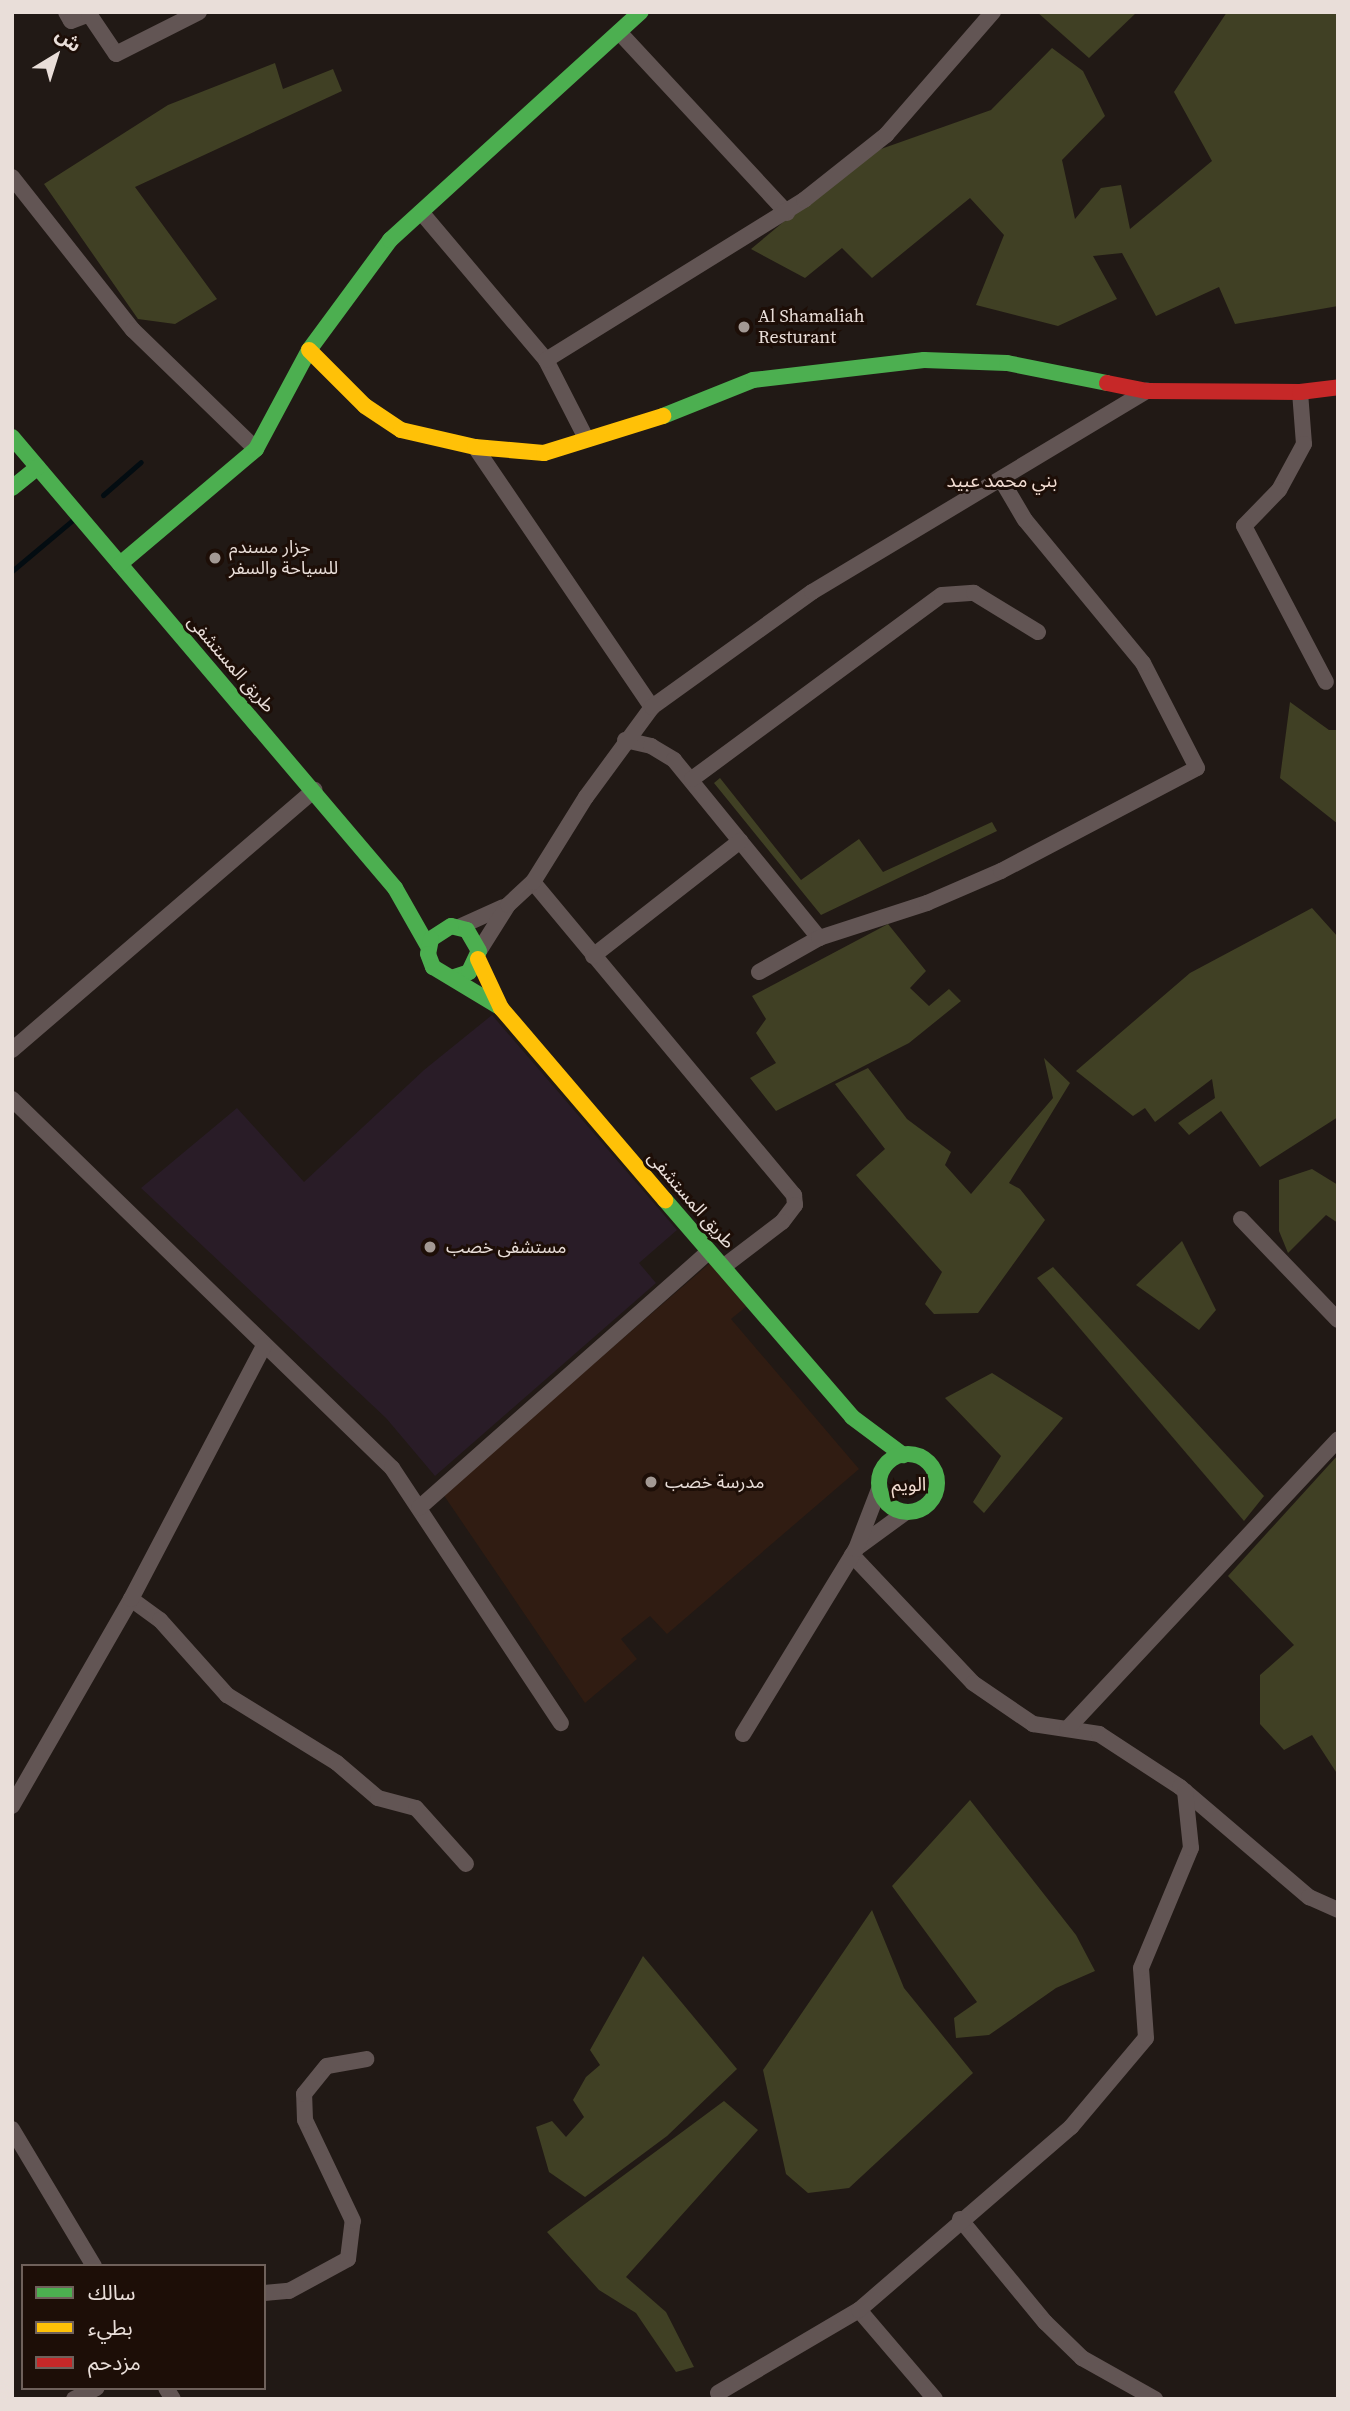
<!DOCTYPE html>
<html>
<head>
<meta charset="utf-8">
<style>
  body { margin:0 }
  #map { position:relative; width:1350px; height:2411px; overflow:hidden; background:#211915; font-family:"Source Serif 4","Noto Sans Arabic",serif }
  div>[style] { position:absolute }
  .built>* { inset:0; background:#301c12 }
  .medical>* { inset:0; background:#291c27 }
  .forest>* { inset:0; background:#404024 }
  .stream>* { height:5px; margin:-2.5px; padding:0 2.5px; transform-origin:2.5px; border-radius:2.5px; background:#030c11 }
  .street>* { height:16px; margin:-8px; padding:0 8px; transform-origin:8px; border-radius:8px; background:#625554 }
  .fast>* { height:16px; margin:-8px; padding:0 8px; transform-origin:8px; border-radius:8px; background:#4caf50 }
  .fast>.ring { margin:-8px; padding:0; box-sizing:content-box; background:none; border:16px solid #4caf50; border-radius:50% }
  .slow>* { height:16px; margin:-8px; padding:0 8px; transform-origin:8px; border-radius:8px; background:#ffc107 }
  .jam>* { height:16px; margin:-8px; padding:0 8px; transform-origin:8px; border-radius:8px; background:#c62828 }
  .dots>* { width:19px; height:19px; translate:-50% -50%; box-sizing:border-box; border:4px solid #1d0e07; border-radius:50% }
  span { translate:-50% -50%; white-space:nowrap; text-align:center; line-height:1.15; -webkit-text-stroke:6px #1d0e07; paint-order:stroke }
  .poi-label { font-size:18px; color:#e9ded9 }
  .left { translate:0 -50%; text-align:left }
  .street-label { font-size:18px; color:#e9ded9 }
  .neighbourhood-label { font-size:19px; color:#f2dcd1 }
  .frame { position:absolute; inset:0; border:14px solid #e9ded9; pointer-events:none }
  .legend { position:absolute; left:21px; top:2264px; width:245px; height:126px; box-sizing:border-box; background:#1d0e07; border:2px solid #6f615b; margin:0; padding:9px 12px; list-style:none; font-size:21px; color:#e9ded9 }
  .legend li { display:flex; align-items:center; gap:14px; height:35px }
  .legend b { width:35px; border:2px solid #6f615b }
  .north { position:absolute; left:21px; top:21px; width:70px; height:70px; -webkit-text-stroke:5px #1d0e07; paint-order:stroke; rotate:38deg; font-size:19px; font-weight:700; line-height:28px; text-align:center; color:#e9ded9 }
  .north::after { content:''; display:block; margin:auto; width:24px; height:32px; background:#e9ded9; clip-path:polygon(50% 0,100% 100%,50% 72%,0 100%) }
</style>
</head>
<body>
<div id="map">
  <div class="built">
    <div style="clip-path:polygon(710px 1263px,747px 1306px,731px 1319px,859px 1469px,667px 1634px,650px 1616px,621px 1639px,637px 1659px,585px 1703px,443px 1494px)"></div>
  </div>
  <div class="medical">
    <div style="clip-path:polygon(492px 1015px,677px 1230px,639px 1263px,656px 1283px,435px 1476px,386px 1418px,141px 1188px,237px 1108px,304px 1182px,424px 1070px)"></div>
  </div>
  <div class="forest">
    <div style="clip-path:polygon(1037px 12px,1137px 12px,1089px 58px)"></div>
    <div style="clip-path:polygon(1227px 12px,1338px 12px,1338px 306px,1235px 324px,1219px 287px,1156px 316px,1122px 253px,1093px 256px,1117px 299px,1058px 326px,976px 305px,1004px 235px,970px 198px,872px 278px,842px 248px,805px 278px,751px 249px,864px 155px,991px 110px,1052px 48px,1083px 71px,1105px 116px,1062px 160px,1075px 219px,1101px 188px,1121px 185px,1130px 229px,1212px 161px,1174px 92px)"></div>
    <div style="clip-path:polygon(275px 63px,283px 89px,333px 69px,342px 91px,135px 187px,217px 299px,175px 324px,138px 319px,44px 184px,168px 105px)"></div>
    <div style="clip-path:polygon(1290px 702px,1329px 730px,1338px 730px,1338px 824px,1280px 778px)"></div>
    <div style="clip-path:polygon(720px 778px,801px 880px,859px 839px,883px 872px,992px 822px,997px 831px,821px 915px,714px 783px)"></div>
    <div style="clip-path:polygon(1312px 908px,1338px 937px,1338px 1117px,1260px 1167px,1221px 1111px,1189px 1135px,1178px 1123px,1215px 1098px,1212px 1079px,1155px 1122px,1145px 1108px,1133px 1116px,1076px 1071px,1190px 973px)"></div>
    <div style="clip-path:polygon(888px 924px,926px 971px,910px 988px,929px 1006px,949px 989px,961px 1001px,909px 1043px,776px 1111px,750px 1078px,776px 1063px,756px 1033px,766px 1019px,752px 996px)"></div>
    <div style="clip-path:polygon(1044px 1058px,1070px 1083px,1009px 1183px,1020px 1189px,1045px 1220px,978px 1313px,934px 1314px,925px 1304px,942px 1272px,856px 1175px,885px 1149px,835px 1084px,868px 1068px,907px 1119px,951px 1152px,945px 1165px,971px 1194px,1053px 1098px)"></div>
    <div style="clip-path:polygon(1312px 1169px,1338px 1185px,1338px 1223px,1326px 1215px,1288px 1253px,1279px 1231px,1279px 1180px)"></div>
    <div style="clip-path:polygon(1182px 1241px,1216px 1310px,1199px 1330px,1136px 1285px)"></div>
    <div style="clip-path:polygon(1053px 1267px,1264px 1496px,1244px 1521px,1037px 1278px)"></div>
    <div style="clip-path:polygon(992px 1373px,1063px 1418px,984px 1513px,973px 1502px,1001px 1456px,945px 1398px)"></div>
    <div style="clip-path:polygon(1338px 1455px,1338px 1775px,1312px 1735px,1284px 1750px,1260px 1724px,1260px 1675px,1294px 1645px,1228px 1576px)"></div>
    <div style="clip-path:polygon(970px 1800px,1076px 1935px,1095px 1971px,1056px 1988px,989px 2035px,956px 2038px,954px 2018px,977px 2002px,892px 1886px)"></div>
    <div style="clip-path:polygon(872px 1910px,904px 1988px,973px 2073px,849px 2188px,808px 2193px,786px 2174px,763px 2070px)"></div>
    <div style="clip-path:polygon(643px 1956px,737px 2069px,667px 2136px,585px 2197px,549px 2172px,536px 2127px,552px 2121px,566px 2137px,584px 2117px,573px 2100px,586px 2077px,600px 2065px,590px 2050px)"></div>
    <div style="clip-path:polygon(724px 2101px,758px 2130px,626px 2277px,666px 2312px,694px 2367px,676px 2372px,636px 2313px,599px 2290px,547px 2232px)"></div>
  </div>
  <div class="stream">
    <div style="left:103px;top:495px;width:50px;rotate:-41deg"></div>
    <div style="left:12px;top:571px;width:81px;rotate:-40deg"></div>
  </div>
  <div class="street">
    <div style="left:66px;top:12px;width:10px;rotate:61deg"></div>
    <div style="left:71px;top:21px;width:19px;rotate:-21deg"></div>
    <div style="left:89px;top:14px;width:48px;rotate:56deg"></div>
    <div style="left:116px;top:54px;width:93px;rotate:-26.8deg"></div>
    <div style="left:619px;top:32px;width:247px;rotate:47.1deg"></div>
    <div style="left:12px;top:177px;width:195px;rotate:51.7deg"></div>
    <div style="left:133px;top:330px;width:171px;rotate:44.1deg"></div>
    <div style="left:421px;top:212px;width:194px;rotate:49.8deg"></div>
    <div style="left:546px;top:360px;width:88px;rotate:62.9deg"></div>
    <div style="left:546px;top:360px;width:304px;rotate:-31.8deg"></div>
    <div style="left:804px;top:200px;width:105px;rotate:-38.4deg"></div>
    <div style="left:886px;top:135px;width:163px;rotate:-49deg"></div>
    <div style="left:1300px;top:392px;width:52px;rotate:85.6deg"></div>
    <div style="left:1304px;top:444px;width:52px;rotate:118.5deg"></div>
    <div style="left:1279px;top:490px;width:50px;rotate:134.2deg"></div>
    <div style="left:1244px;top:526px;width:176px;rotate:62.3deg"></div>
    <div style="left:475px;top:447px;width:315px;rotate:55.8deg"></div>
    <div style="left:625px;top:740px;width:27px;rotate:13deg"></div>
    <div style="left:651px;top:746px;width:27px;rotate:31deg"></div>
    <div style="left:674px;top:760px;width:230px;rotate:50.8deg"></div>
    <div style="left:692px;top:779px;width:310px;rotate:-36.4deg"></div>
    <div style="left:942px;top:595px;width:32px;rotate:-4deg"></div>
    <div style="left:974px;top:593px;width:75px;rotate:31.4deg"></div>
    <div style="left:533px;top:882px;width:408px;rotate:50.2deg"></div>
    <div style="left:794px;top:1195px;width:10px;rotate:84deg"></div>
    <div style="left:795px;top:1205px;width:21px;rotate:127deg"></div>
    <div style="left:782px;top:1222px;width:74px;rotate:142.7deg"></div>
    <div style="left:459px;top:927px;width:48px;rotate:-24.4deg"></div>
    <div style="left:479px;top:951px;width:54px;rotate:-57.8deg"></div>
    <div style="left:508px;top:905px;width:34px;rotate:-43deg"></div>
    <div style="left:533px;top:882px;width:100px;rotate:-58.1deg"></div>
    <div style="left:586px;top:797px;width:112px;rotate:-53.7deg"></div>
    <div style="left:652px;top:707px;width:197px;rotate:-35.7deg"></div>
    <div style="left:812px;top:592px;width:391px;rotate:-31deg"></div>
    <div style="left:593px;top:956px;width:187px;rotate:-38deg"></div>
    <div style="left:759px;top:972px;width:69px;rotate:-29.5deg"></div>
    <div style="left:819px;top:938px;width:114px;rotate:-18deg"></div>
    <div style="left:927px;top:903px;width:81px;rotate:-23.4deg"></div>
    <div style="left:1001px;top:871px;width:221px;rotate:-27.7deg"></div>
    <div style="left:1197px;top:768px;width:118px;rotate:-117.2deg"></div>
    <div style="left:1143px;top:663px;width:185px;rotate:-129.5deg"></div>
    <div style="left:1025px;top:520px;width:45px;rotate:-120.5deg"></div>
    <div style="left:12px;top:1050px;width:399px;rotate:-40.7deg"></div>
    <div style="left:12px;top:1099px;width:530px;rotate:44.16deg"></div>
    <div style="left:392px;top:1468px;width:306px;rotate:56.5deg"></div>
    <div style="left:1241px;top:1219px;width:140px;rotate:46.2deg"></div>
    <div style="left:419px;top:1508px;width:387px;rotate:-41.5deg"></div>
    <div style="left:858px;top:1547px;width:59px;rotate:-36.1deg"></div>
    <div style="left:852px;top:1555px;width:176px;rotate:46.6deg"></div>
    <div style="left:973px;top:1683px;width:73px;rotate:34.3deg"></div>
    <div style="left:1033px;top:1724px;width:67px;rotate:8.6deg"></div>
    <div style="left:1099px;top:1734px;width:97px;rotate:33.2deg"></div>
    <div style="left:1180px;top:1787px;width:170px;rotate:40.5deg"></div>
    <div style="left:1309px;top:1897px;width:32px;rotate:24deg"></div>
    <div style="left:131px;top:1599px;width:36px;rotate:36deg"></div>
    <div style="left:160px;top:1620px;width:101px;rotate:48.2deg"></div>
    <div style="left:227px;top:1695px;width:129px;rotate:31.7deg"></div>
    <div style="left:337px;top:1763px;width:54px;rotate:40.5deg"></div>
    <div style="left:378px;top:1798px;width:39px;rotate:15deg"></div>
    <div style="left:416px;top:1808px;width:75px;rotate:48.2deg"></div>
    <div style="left:1067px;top:1729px;width:397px;rotate:-46.9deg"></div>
    <div style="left:743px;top:1734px;width:217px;rotate:-58.6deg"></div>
    <div style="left:856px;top:1549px;width:64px;rotate:-69deg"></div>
    <div style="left:12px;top:1806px;width:239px;rotate:-60.1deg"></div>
    <div style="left:131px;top:1599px;width:286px;rotate:-62.3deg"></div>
    <div style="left:12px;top:2129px;width:160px;rotate:59.1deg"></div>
    <div style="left:960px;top:2219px;width:134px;rotate:50.5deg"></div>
    <div style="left:1045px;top:2322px;width:52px;rotate:44.2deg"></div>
    <div style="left:1082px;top:2358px;width:84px;rotate:29.3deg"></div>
    <div style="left:264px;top:2293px;width:25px;rotate:-5deg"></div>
    <div style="left:289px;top:2291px;width:67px;rotate:-28.5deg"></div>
    <div style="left:348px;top:2259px;width:38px;rotate:-83deg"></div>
    <div style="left:353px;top:2221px;width:112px;rotate:-115.4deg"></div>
    <div style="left:305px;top:2120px;width:26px;rotate:-92deg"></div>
    <div style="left:304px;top:2094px;width:36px;rotate:-51deg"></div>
    <div style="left:327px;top:2066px;width:40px;rotate:-10deg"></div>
    <div style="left:859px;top:2310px;width:117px;rotate:49.5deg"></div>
    <div style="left:166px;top:2388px;width:13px;rotate:58deg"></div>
    <div style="left:718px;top:2393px;width:164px;rotate:-30.5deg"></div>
    <div style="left:859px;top:2310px;width:280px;rotate:-40.8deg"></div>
    <div style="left:1071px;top:2127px;width:116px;rotate:-49.9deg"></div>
    <div style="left:1146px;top:2038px;width:70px;rotate:-94.1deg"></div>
    <div style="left:1141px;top:1968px;width:130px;rotate:-67.4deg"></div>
    <div style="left:1191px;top:1848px;width:57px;rotate:-96deg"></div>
    <div style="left:74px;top:2399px;width:25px;rotate:-26deg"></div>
  </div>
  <div class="fast">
    <div style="left:663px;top:416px;width:97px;rotate:-21.8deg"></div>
    <div style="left:753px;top:380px;width:172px;rotate:-6.7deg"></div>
    <div style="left:924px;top:360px;width:83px;rotate:2.1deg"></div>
    <div style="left:1007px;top:363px;width:102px;rotate:11.3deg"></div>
    <div style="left:12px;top:437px;width:592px;rotate:49.66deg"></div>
    <div style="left:395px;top:888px;width:67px;rotate:60.4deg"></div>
    <div style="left:12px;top:488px;width:33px;rotate:-39deg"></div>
    <div style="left:120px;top:564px;width:178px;rotate:-40.2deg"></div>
    <div style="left:256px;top:449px;width:112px;rotate:-61.8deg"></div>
    <div style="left:309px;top:350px;width:137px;rotate:-53.6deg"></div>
    <div style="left:390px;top:240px;width:339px;rotate:-42.3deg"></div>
    <div style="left:454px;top:977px;width:16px;rotate:-18deg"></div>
    <div style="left:469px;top:972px;width:23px;rotate:-65deg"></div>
    <div style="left:479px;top:951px;width:24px;rotate:-120deg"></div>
    <div style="left:467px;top:930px;width:16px;rotate:-166deg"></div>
    <div style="left:451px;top:926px;width:24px;rotate:147deg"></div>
    <div style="left:431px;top:939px;width:15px;rotate:101deg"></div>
    <div style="left:428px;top:954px;width:14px;rotate:69deg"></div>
    <div style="left:433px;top:967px;width:76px;rotate:31deg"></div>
    <div style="left:665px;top:1200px;width:286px;rotate:49.2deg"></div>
    <div style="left:852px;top:1417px;width:64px;rotate:36.7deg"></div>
    <div class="ring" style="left:879px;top:1454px;width:42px;height:42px"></div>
  </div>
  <div class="slow">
    <div style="left:309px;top:350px;width:79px;rotate:45deg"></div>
    <div style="left:365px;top:406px;width:43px;rotate:33.7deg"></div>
    <div style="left:401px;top:430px;width:76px;rotate:12.9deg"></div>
    <div style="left:475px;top:447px;width:69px;rotate:5deg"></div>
    <div style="left:544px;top:453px;width:125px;rotate:-17.3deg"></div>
    <div style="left:478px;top:959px;width:54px;rotate:64.9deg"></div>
    <div style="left:501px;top:1008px;width:253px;rotate:49.5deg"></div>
  </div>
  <div class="jam">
    <div style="left:1107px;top:383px;width:41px;rotate:11.3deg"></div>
    <div style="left:1147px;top:391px;width:153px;rotate:0.4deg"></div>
    <div style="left:1300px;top:392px;width:38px;rotate:-7deg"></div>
  </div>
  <div class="dots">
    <div style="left:744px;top:327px;background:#a39994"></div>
    <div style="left:215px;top:558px;background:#a39994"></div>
    <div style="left:430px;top:1247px;background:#a39994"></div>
    <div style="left:651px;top:1482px;background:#a39994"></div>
  </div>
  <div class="poi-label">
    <span class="left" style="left:758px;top:327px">Al Shamaliah<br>Resturant</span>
    <span class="left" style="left:229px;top:558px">جزار مسندم<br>للسياحة والسفر</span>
    <span class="left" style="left:446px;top:1247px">مستشفى خصب</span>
    <span class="left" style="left:665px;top:1482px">مدرسة خصب</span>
  </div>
  <div class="street-label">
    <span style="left:231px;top:664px;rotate:49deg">طريق المستشفى</span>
    <span style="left:691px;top:1200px;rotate:49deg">طريق المستشفى</span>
  </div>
  <div class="neighbourhood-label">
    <span style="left:1002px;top:481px">بني محمد عبيد</span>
    <span style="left:909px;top:1485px">الويم</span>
  </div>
  <div class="frame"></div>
  <ul class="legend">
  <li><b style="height:9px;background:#4caf50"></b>سالك</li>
  <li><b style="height:9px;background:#ffc107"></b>بطيء</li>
  <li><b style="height:9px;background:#c62828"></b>مزدحم</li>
  </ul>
  <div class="north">ش</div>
</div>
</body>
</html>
